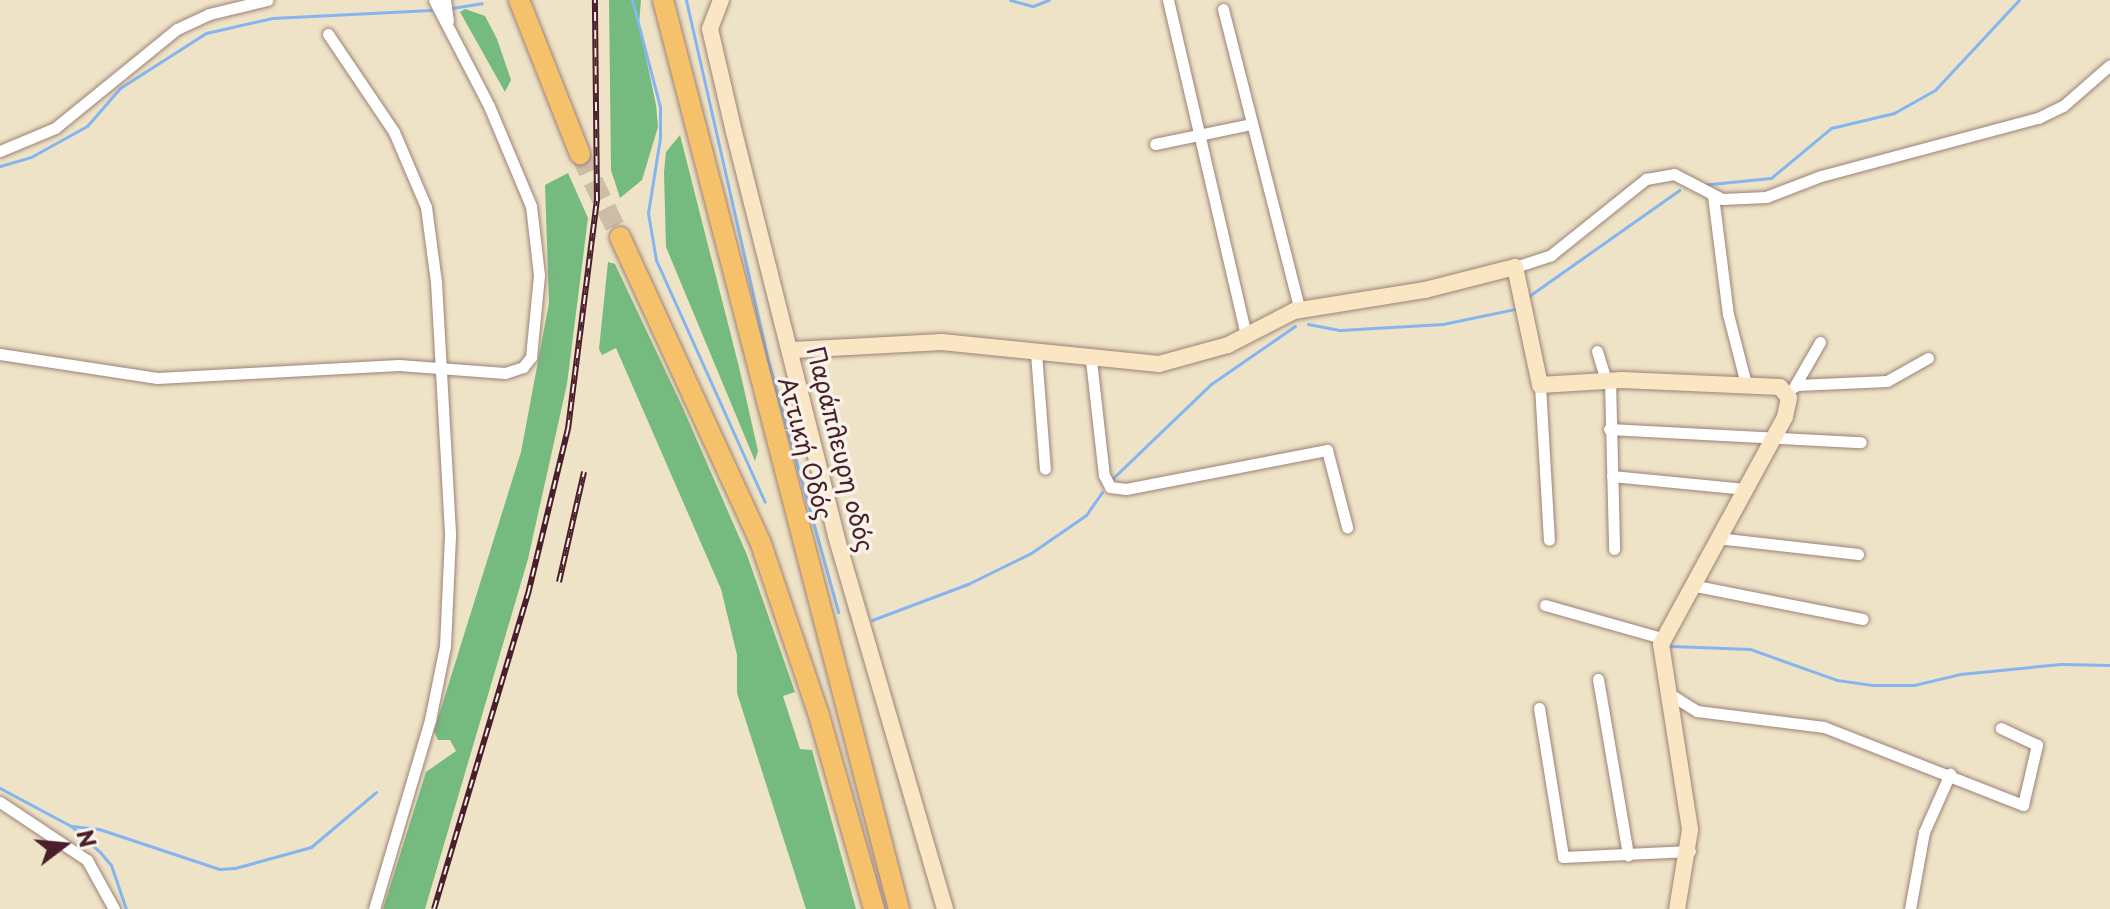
<!DOCTYPE html>
<html>
<head>
<meta charset="utf-8">
<style>
  body { margin:0 }
  #map { position:relative; width:2110px; height:909px; overflow:hidden; background:#eee3c6; font-family:"Playpen Sans",sans-serif }
  div>[style] { position:absolute }
  .forest>* { inset:0; background:#75ba7e }
  .stream>* { height:3px; margin:-1.5px; padding:0 1.5px; transform-origin:1.5px; border-radius:1.5px; background:#85b5f0 }
  .highway-tunnel>* { height:20px; margin-top:-10px; transform-origin:0; background:repeating-linear-gradient(90deg,#cdbca7 0 20px,transparent 0 30px) }
  .roads { filter:drop-shadow(0 0 2px #9c8178) drop-shadow(0 0 2px #9c8178) }
  .street>* { height:11px; margin:-5.5px; padding:0 5.5px; transform-origin:5.5px; border-radius:5.5px; background:#fff }
  .secondary>* { height:16px; margin:-8px; padding:0 8px; transform-origin:8px; border-radius:8px; background:#fbe6c4 }
  .highway>* { height:20px; margin:-10px; padding:0 10px; transform-origin:10px; border-radius:10px; background:#f6c16b }
  .rail>* { height:6px; margin-top:-3px; transform-origin:0; background:repeating-linear-gradient(90deg,#f7f3e8 0 9px,#4a1f2b 0 18px); box-sizing:border-box; border-block:2px solid #4a1f2b }
  span { translate:-50% -50%; white-space:nowrap; text-align:center; line-height:1.15; -webkit-text-stroke:7px #f7f3e8; paint-order:stroke }
  .street-label { font-size:24px; color:#4a1f2b }
  .north { position:absolute; left:24px; top:805px; width:80px; height:80px; -webkit-text-stroke:6px #f7f3e8; paint-order:stroke; rotate:74deg; font-size:22px; font-weight:700; line-height:32px; text-align:center; color:#4a1f2b }
  .north::after { content:''; display:block; margin:auto; width:28px; height:36px; background:#4a1f2b; clip-path:polygon(50% 0,100% 100%,50% 72%,0 100%) }
</style>
</head>
<body>
<div id="map">
  <div class="forest">
    <i style="clip-path:polygon(609px 0,641px 0,639px 24px,656px 105px,658px 127px,642px 180px,620px 198px,611px 170px)"></i>
    <i style="clip-path:polygon(465px 9px,485px 16px,497px 39px,511px 80px,505px 92px,460px 12px)"></i>
    <i style="clip-path:polygon(680px 135px,739px 367px,758px 451px,755px 461px,666px 247px,664px 172px,666px 152px)"></i>
    <i style="clip-path:polygon(568px 173px,588px 218px,567px 384px,528px 559px,425px 909px,383px 909px,426px 772px,456px 751px,450px 740px,438px 740px,434px 731px,521px 452px,549px 303px,545px 185px)"></i>
    <i style="clip-path:polygon(608px 262px,615px 264px,682px 406px,747px 555px,795px 692px,783px 696px,800px 749px,812px 750px,856px 909px,806px 909px,737px 693px,737px 655px,721px 589px,616px 348px,602px 355px,599px 349px)"></i>
  </div>
  <div class="stream">
    <i style="left:632px;top:0;width:111px;rotate:75.3deg"></i>
    <i style="left:660px;top:107px;width:31px;rotate:90deg"></i>
    <i style="left:660px;top:138px;width:76px;rotate:99.1deg"></i>
    <i style="left:648px;top:213px;width:48px;rotate:80.3deg"></i>
    <i style="left:656px;top:260px;width:265px;rotate:65.8deg"></i>
    <i style="left:686px;top:0;width:366px;rotate:77.2deg"></i>
    <i style="left:767px;top:357px;width:265px;rotate:74.4deg"></i>
    <i style="left:1010px;top:0;width:24px;rotate:15deg"></i>
    <i style="left:1033px;top:6px;width:17px;rotate:-21deg"></i>
    <i style="left:452px;top:8px;width:30px;rotate:-9deg"></i>
    <i style="left:0;top:166px;width:32px;rotate:-16deg"></i>
    <i style="left:31px;top:157px;width:64px;rotate:-29deg"></i>
    <i style="left:87px;top:126px;width:50px;rotate:-49deg"></i>
    <i style="left:120px;top:88px;width:102px;rotate:-32.6deg"></i>
    <i style="left:206px;top:33px;width:68px;rotate:-12.8deg"></i>
    <i style="left:272px;top:18px;width:159px;rotate:-2.9deg"></i>
    <i style="left:1701px;top:185px;width:70px;rotate:-5.7deg"></i>
    <i style="left:1771px;top:178px;width:78px;rotate:-39.8deg"></i>
    <i style="left:1831px;top:128px;width:65px;rotate:-13.4deg"></i>
    <i style="left:1894px;top:113px;width:47px;rotate:-29.3deg"></i>
    <i style="left:1935px;top:90px;width:123px;rotate:-47deg"></i>
    <i style="left:1529px;top:296px;width:184px;rotate:-35.2deg"></i>
    <i style="left:1308px;top:324px;width:33px;rotate:11deg"></i>
    <i style="left:1340px;top:330px;width:103px;rotate:-3.3deg"></i>
    <i style="left:1443px;top:324px;width:74px;rotate:-11.8deg"></i>
    <i style="left:1112px;top:479px;width:137px;rotate:-43.8deg"></i>
    <i style="left:1211px;top:384px;width:102px;rotate:-34.6deg"></i>
    <i style="left:872px;top:620px;width:103px;rotate:-20.6deg"></i>
    <i style="left:968px;top:584px;width:70px;rotate:-26.2deg"></i>
    <i style="left:1031px;top:553px;width:67px;rotate:-34.6deg"></i>
    <i style="left:1086px;top:515px;width:28px;rotate:-55deg"></i>
    <i style="left:1671px;top:646px;width:79px;rotate:2.2deg"></i>
    <i style="left:1750px;top:649px;width:92px;rotate:19.6deg"></i>
    <i style="left:1837px;top:680px;width:35px;rotate:8deg"></i>
    <i style="left:1872px;top:685px;width:42px"></i>
    <i style="left:1914px;top:685px;width:47px;rotate:-13.4deg"></i>
    <i style="left:1960px;top:674px;width:101px;rotate:-5.7deg"></i>
    <i style="left:2061px;top:664px;width:49px;rotate:1.2deg"></i>
    <i style="left:0;top:788px;width:81px;rotate:28.2deg"></i>
    <i style="left:71px;top:826px;width:39px;rotate:42deg"></i>
    <i style="left:100px;top:852px;width:17px;rotate:50deg"></i>
    <i style="left:111px;top:865px;width:46px;rotate:71.2deg"></i>
    <i style="left:71px;top:826px;width:28px;rotate:6deg"></i>
    <i style="left:99px;top:829px;width:126px;rotate:18.4deg"></i>
    <i style="left:219px;top:869px;width:16px;rotate:-4deg"></i>
    <i style="left:235px;top:868px;width:79px;rotate:-15.4deg"></i>
    <i style="left:311px;top:847px;width:85px;rotate:-40.2deg"></i>
  </div>
  <div class="highway-tunnel">
    <i style="left:580px;top:154px;width:92px;rotate:64.3deg"></i>
  </div>
  <div class="roads">
    <div class="street">
      <i style="left:445px;top:0;width:21px;rotate:82deg"></i>
      <i style="left:1168px;top:0;width:345px;rotate:76.9deg"></i>
      <i style="left:1223px;top:9px;width:311px;rotate:75.7deg"></i>
      <i style="left:328px;top:34px;width:118px;rotate:56deg"></i>
      <i style="left:394px;top:132px;width:82px;rotate:66.9deg"></i>
      <i style="left:426px;top:207px;width:76px;rotate:82.4deg"></i>
      <i style="left:436px;top:282px;width:254px;rotate:86.8deg"></i>
      <i style="left:450px;top:536px;width:110px;rotate:92.6deg"></i>
      <i style="left:445px;top:646px;width:76px;rotate:101.5deg"></i>
      <i style="left:430px;top:720px;width:197px;rotate:106.5deg"></i>
      <i style="left:1155px;top:144px;width:99px;rotate:-11.7deg"></i>
      <i style="left:0;top:151px;width:60px;rotate:-22.7deg"></i>
      <i style="left:55px;top:128px;width:157px;rotate:-39.1deg"></i>
      <i style="left:177px;top:29px;width:35px;rotate:-25deg"></i>
      <i style="left:209px;top:14px;width:60px;rotate:-13.6deg"></i>
      <i style="left:1713px;top:196px;width:119px;rotate:82.8deg"></i>
      <i style="left:1728px;top:314px;width:72px;rotate:75.6deg"></i>
      <i style="left:1515px;top:267px;width:38px;rotate:-18deg"></i>
      <i style="left:1551px;top:255px;width:122px;rotate:-38.7deg"></i>
      <i style="left:1646px;top:179px;width:28px;rotate:-10deg"></i>
      <i style="left:1674px;top:174px;width:54px;rotate:27.5deg"></i>
      <i style="left:1722px;top:199px;width:44px;rotate:-2.6deg"></i>
      <i style="left:1766px;top:197px;width:59px;rotate:-20.9deg"></i>
      <i style="left:1821px;top:176px;width:225px;rotate:-15deg"></i>
      <i style="left:2038px;top:118px;width:28px;rotate:-26deg"></i>
      <i style="left:2063px;top:106px;width:62px;rotate:-41.1deg"></i>
      <i style="left:1597px;top:351px;width:31px;rotate:73deg"></i>
      <i style="left:1036px;top:353px;width:116px;rotate:85.6deg"></i>
      <i style="left:0;top:354px;width:159px;rotate:8.7deg"></i>
      <i style="left:157px;top:378px;width:242px;rotate:-3.1deg"></i>
      <i style="left:399px;top:365px;width:106px;rotate:4.3deg"></i>
      <i style="left:505px;top:373px;width:19px;rotate:-18deg"></i>
      <i style="left:523px;top:367px;width:13px;rotate:-51deg"></i>
      <i style="left:531px;top:357px;width:82px;rotate:-84.4deg"></i>
      <i style="left:539px;top:275px;width:69px;rotate:-96.6deg"></i>
      <i style="left:531px;top:206px;width:108px;rotate:-112.8deg"></i>
      <i style="left:489px;top:106px;width:119px;rotate:-117.4deg"></i>
      <i style="left:1091px;top:360px;width:116px;rotate:83.6deg"></i>
      <i style="left:1104px;top:475px;width:13px;rotate:63deg"></i>
      <i style="left:1110px;top:487px;width:16px;rotate:7deg"></i>
      <i style="left:1126px;top:489px;width:205px;rotate:-11deg"></i>
      <i style="left:1327px;top:450px;width:80px;rotate:75.4deg"></i>
      <i style="left:1610px;top:380px;width:169px;rotate:88.6deg"></i>
      <i style="left:1540px;top:385px;width:155px;rotate:86.7deg"></i>
      <i style="left:1797px;top:385px;width:90px;rotate:-2.5deg"></i>
      <i style="left:1887px;top:381px;width:47px;rotate:-29.3deg"></i>
      <i style="left:1794px;top:387px;width:52px;rotate:-60deg"></i>
      <i style="left:1609px;top:429px;width:252px;rotate:3deg"></i>
      <i style="left:1612px;top:476px;width:134px;rotate:5.6deg"></i>
      <i style="left:1717px;top:538px;width:142px;rotate:6.5deg"></i>
      <i style="left:1691px;top:585px;width:175px;rotate:11.2deg"></i>
      <i style="left:1545px;top:605px;width:122px;rotate:15.8deg"></i>
      <i style="left:1598px;top:679px;width:179px;rotate:80.3deg"></i>
      <i style="left:1668px;top:693px;width:34px;rotate:32deg"></i>
      <i style="left:1697px;top:711px;width:128px;rotate:7.2deg"></i>
      <i style="left:1824px;top:727px;width:214px;rotate:21.4deg"></i>
      <i style="left:2023px;top:805px;width:62px;rotate:-76.9deg"></i>
      <i style="left:2037px;top:745px;width:40px;rotate:-155deg"></i>
      <i style="left:1539px;top:708px;width:151px;rotate:80.8deg"></i>
      <i style="left:1563px;top:857px;width:127px;rotate:-2.7deg"></i>
      <i style="left:0;top:802px;width:105px;rotate:33.7deg"></i>
      <i style="left:87px;top:860px;width:56px;rotate:61.1deg"></i>
      <i style="left:1910px;top:909px;width:78px;rotate:-79.7deg"></i>
      <i style="left:1924px;top:832px;width:64px;rotate:-65.9deg"></i>
    </div>
    <div class="secondary">
      <i style="left:721px;top:0;width:31px;rotate:111deg"></i>
      <i style="left:710px;top:29px;width:106px;rotate:76.9deg"></i>
      <i style="left:734px;top:132px;width:417px;rotate:75.8deg"></i>
      <i style="left:836px;top:536px;width:389px;rotate:73.7deg"></i>
      <i style="left:793px;top:350px;width:149px;rotate:-3.1deg"></i>
      <i style="left:942px;top:342px;width:218px;rotate:5.8deg"></i>
      <i style="left:1159px;top:364px;width:72px;rotate:-15.4deg"></i>
      <i style="left:1228px;top:345px;width:74px;rotate:-27.3deg"></i>
      <i style="left:1294px;top:311px;width:133px;rotate:-9.1deg"></i>
      <i style="left:1425px;top:290px;width:93px;rotate:-14.3deg"></i>
      <i style="left:1515px;top:267px;width:121px;rotate:78deg"></i>
      <i style="left:1540px;top:385px;width:82px;rotate:-3.5deg"></i>
      <i style="left:1622px;top:380px;width:158px;rotate:2.5deg"></i>
      <i style="left:1780px;top:387px;width:14px;rotate:51deg"></i>
      <i style="left:1789px;top:398px;width:19px;rotate:102deg"></i>
      <i style="left:1785px;top:417px;width:259px;rotate:118.6deg"></i>
      <i style="left:1661px;top:644px;width:188px;rotate:81.1deg"></i>
      <i style="left:1690px;top:830px;width:80px;rotate:99.3deg"></i>
    </div>
    <div class="highway">
      <i style="left:519px;top:0;width:166px;rotate:68.4deg"></i>
      <i style="left:663px;top:0;width:939px;rotate:75.45deg"></i>
      <i style="left:620px;top:237px;width:335px;rotate:65.3deg"></i>
      <i style="left:760px;top:541px;width:181px;rotate:71.3deg"></i>
      <i style="left:818px;top:712px;width:205px;rotate:74.1deg"></i>
    </div>
  </div>
  <div class="rail">
    <i style="left:559px;top:582px;width:113px;rotate:-77.2deg"></i>
    <i style="left:434px;top:909px;width:329px;rotate:-73.4deg"></i>
    <i style="left:528px;top:594px;width:170px;rotate:-76.4deg"></i>
    <i style="left:568px;top:429px;width:230px;rotate:-82.8deg"></i>
    <i style="left:597px;top:201px;width:201px;rotate:-90.6deg"></i>
  </div>
  <div class="street-label">
    <span style="left:806px;top:448px;rotate:75deg">Αττική Οδός</span>
    <span style="left:841px;top:449px;rotate:76deg">Παράπλευρη οδός</span>
  </div>
  <div class="north">N</div>
</div>
</body>
</html>
